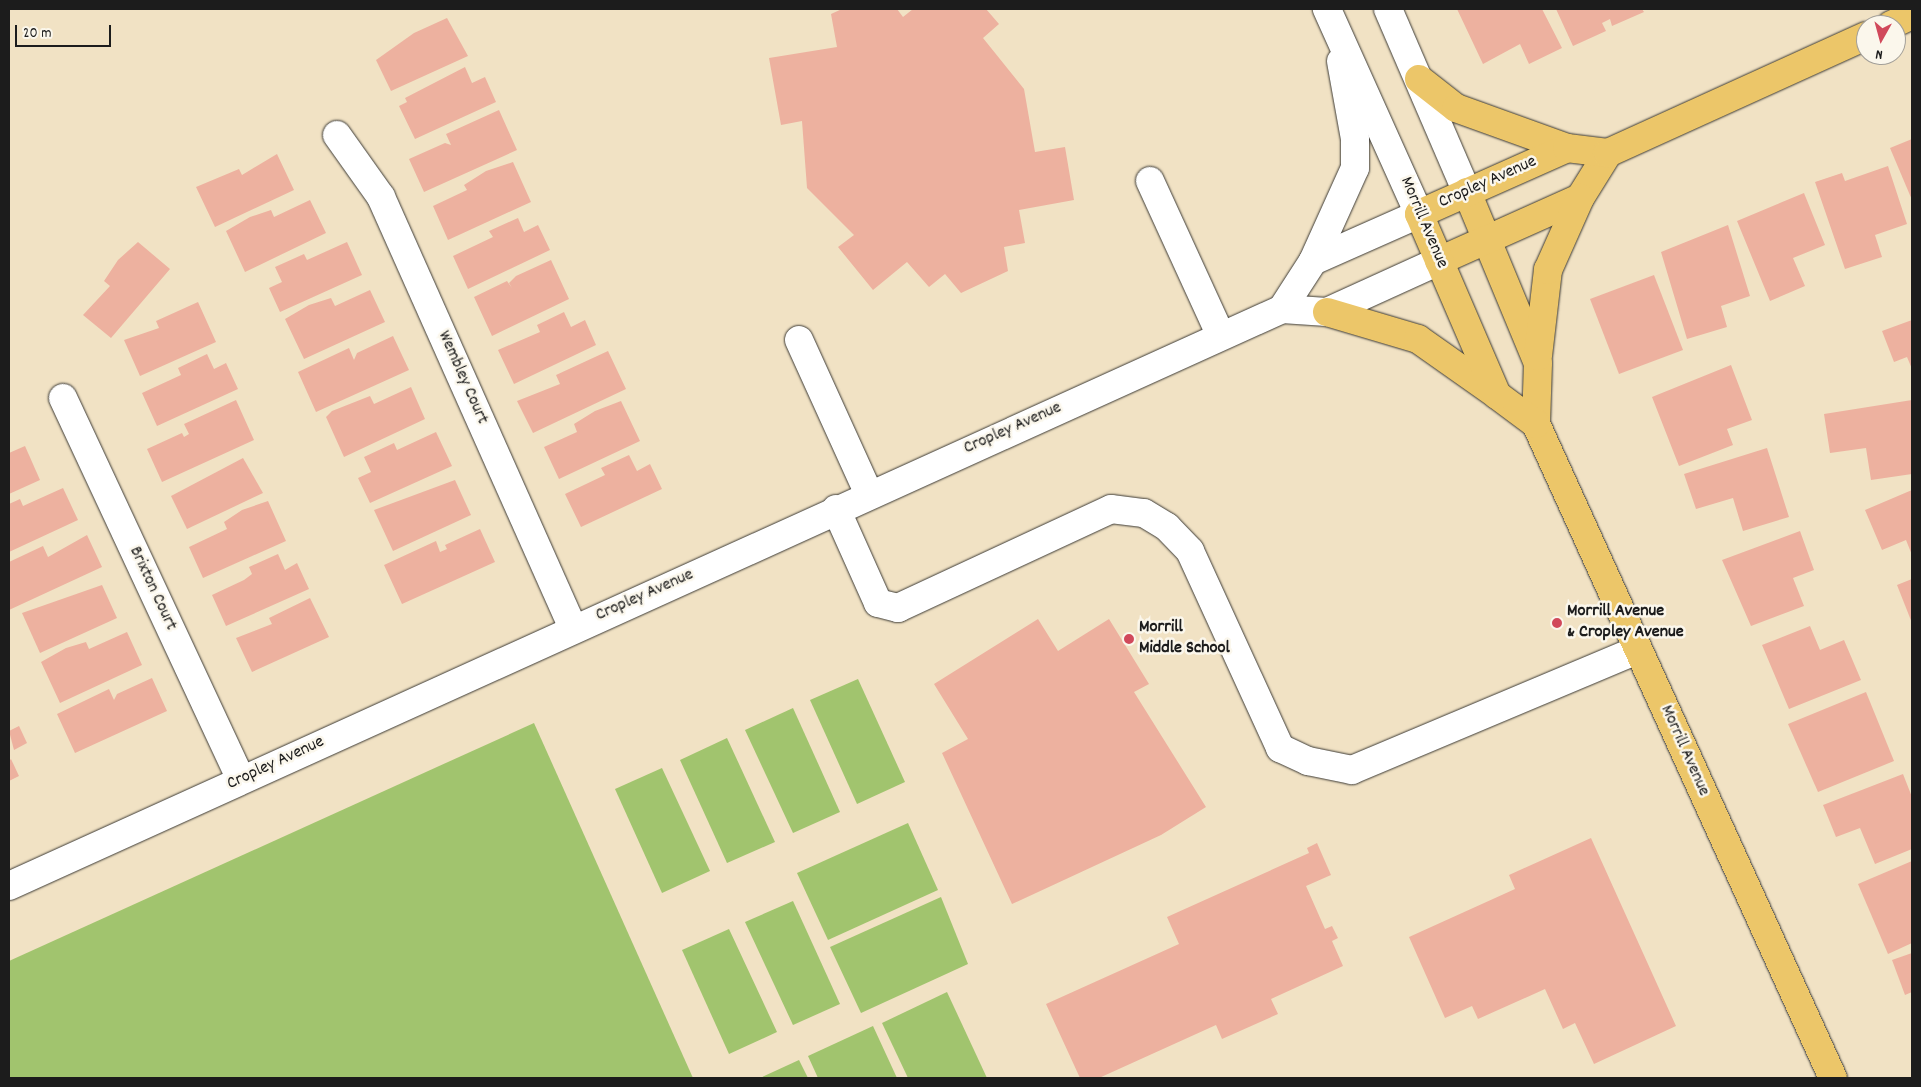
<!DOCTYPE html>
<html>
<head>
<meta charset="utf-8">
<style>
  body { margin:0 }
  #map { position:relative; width:1921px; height:1087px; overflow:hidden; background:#f1e2c4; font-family:Dekko,sans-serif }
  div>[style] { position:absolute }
  .green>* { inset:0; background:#a1c46e }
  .building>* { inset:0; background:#edb19f }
  .roads { filter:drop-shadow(0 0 1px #3c3a35) drop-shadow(0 0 1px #3c3a35) }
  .minor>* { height:28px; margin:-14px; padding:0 14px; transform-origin:14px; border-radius:14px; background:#fff }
  .major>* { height:28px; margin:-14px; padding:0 14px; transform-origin:14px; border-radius:14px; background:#ecc669 }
  .dots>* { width:14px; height:14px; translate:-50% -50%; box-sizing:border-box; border:2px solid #fbf7ec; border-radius:50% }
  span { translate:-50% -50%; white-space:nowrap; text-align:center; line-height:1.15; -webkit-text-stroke:5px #fbf7ec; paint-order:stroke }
  .street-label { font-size:18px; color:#1c1c1c }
  .poi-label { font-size:18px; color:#1c1c1c; font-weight:700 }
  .left { translate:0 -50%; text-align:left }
  .frame { position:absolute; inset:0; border:10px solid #1c1c1c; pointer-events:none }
  .north { position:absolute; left:1856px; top:15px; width:50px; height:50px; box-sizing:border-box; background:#fbf7ec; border:1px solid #a29f99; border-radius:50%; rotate:187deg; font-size:14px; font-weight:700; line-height:20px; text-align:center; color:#1c1c1c }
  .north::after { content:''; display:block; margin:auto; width:18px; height:22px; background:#d1495b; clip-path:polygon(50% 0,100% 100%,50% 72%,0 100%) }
  .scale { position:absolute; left:15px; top:25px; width:96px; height:22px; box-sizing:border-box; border:2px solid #1c1c1c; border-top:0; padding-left:6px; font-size:15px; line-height:18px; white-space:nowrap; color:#1c1c1c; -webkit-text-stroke:4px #fbf7ec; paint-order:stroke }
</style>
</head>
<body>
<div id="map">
  <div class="green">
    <i style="clip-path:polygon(858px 679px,905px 782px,857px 804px,810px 700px)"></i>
    <i style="clip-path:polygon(793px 708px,840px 812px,793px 833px,745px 730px)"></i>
    <i style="clip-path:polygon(534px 723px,693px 1078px,9px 1078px,9px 961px)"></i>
    <i style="clip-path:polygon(727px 738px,775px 842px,727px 863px,680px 760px)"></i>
    <i style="clip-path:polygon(662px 768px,710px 871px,662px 893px,615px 789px)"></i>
    <i style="clip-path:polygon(908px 823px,938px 890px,828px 940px,797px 873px)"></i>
    <i style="clip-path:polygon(941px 897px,968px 964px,861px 1013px,830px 947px)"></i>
    <i style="clip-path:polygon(793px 901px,840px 1004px,793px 1025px,745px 922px)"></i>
    <i style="clip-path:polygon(729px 929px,777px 1032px,729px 1054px,682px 950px)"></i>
    <i style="clip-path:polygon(947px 992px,987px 1078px,908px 1078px,882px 1023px)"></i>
    <i style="clip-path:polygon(873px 1026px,897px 1078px,818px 1078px,808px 1056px)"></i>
    <i style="clip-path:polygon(799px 1060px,808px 1078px,760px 1078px)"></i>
  </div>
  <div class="building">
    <i style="clip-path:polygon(842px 9px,897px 9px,903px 17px,913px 9px,986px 9px,999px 24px,983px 38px,1024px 89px,1035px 152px,1065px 147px,1074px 200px,1019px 210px,1025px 243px,1004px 247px,1008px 271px,961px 293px,945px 274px,929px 287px,907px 262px,873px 290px,838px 247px,854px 235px,807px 188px,802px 121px,781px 125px,769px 58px,837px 47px,831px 14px)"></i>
    <i style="clip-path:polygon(1457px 9px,1542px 9px,1562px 48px,1529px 64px,1520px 44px,1483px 64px)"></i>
    <i style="clip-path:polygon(1556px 9px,1642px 9px,1644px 12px,1612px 26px,1610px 19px,1602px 23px,1606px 31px,1573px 46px)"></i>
    <i style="clip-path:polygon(447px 18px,468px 56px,391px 91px,376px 60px,414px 33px)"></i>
    <i style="clip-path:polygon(465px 67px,472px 83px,485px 77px,496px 102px,415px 139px,399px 106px,407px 102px,405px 98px)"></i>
    <i style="clip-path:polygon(499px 110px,517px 150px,424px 192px,409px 159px,445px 143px,451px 145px,446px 134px)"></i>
    <i style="clip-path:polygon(1912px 139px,1912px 200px,1890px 148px)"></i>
    <i style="clip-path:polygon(277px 154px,294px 190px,215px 227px,196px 187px,239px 169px,242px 175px)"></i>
    <i style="clip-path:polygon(513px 162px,531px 202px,448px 240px,433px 206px,467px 190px,464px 185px,486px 171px)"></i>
    <i style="clip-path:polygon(1888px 166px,1907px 224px,1875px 235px,1882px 257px,1845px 269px,1815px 182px,1842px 173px,1845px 181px)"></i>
    <i style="clip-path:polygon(1804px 193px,1825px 245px,1793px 258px,1805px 286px,1770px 301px,1737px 221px)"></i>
    <i style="clip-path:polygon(310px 200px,326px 233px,245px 272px,226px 231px,250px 217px,271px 210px,274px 217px)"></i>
    <i style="clip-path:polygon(518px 218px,524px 232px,538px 225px,550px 250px,468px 289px,453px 256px,493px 237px,489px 231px)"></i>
    <i style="clip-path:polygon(1728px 225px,1750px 296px,1721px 306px,1727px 327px,1687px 339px,1661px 252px)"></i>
    <i style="clip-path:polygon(138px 242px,170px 269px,111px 338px,83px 315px,110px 286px,104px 281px,118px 260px)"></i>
    <i style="clip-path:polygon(347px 242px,362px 275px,280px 312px,269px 288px,282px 282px,275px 267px,304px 254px,307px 260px)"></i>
    <i style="clip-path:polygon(551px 260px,569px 299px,492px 336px,474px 297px,507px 281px,512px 288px,509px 283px,516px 276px)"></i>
    <i style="clip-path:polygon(1654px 275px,1683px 350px,1619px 374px,1590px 299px)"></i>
    <i style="clip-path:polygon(370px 290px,385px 322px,304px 359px,285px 319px,309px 305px,331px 298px,335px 306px)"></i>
    <i style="clip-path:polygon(198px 302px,216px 342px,140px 376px,124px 340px,159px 328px,156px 321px)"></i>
    <i style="clip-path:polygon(564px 312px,571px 327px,585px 320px,596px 345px,514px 384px,498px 350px,540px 332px,537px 325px)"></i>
    <i style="clip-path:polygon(1912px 320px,1912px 369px,1907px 357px,1894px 362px,1882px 331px)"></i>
    <i style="clip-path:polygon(393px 336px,409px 370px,316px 412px,298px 372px,349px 348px,354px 360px,357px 353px)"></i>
    <i style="clip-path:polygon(608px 351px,626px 389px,533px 433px,517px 401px,560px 384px,556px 375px)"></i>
    <i style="clip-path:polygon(207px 354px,214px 369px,226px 363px,238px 389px,157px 426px,142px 393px,181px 375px,178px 368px)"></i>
    <i style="clip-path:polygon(1731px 365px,1752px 420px,1727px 429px,1733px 445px,1679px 466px,1652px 397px)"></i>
    <i style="clip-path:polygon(411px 387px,425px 419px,344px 457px,326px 417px,332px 411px,370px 396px,374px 404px)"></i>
    <i style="clip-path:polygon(236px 400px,254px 440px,162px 482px,147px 449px,182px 433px,184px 437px,189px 434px,184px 424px)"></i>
    <i style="clip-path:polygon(1912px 400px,1912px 474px,1871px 480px,1866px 448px,1830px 453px,1824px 414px)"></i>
    <i style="clip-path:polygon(621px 401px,640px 441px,559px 479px,544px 447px,577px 432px,574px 424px,595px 411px)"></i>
    <i style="clip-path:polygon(436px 432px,452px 466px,370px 503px,358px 478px,371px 472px,364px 457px,394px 443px,397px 450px)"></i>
    <i style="clip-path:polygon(25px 446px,40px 480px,9px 494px,9px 453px)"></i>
    <i style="clip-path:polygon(1767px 448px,1789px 517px,1743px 531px,1733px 498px,1696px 509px,1684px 474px)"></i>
    <i style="clip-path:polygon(629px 455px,637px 471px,650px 464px,662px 489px,581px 527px,565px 494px,605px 475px,601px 468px)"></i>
    <i style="clip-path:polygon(243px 458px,263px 493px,187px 529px,171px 496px)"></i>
    <i style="clip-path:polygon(455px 480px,471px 515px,393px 551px,374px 510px)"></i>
    <i style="clip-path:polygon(63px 488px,78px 520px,9px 552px,9px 504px,20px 499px,23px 506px)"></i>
    <i style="clip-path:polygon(1912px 490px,1912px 555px,1906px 540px,1882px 550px,1865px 510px)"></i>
    <i style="clip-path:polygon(268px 501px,286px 541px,203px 578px,189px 547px,227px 529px,224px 522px,242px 510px)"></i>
    <i style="clip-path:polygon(480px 529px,495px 562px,402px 604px,384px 565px,436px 541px,440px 552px,447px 549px,445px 545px)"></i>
    <i style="clip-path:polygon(1800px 531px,1814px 570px,1793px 578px,1804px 606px,1751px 626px,1722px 560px)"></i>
    <i style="clip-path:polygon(87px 535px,102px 567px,9px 610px,9px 562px,43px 546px,48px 557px)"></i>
    <i style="clip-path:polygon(278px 554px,285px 570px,297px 563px,309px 589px,226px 626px,212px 595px,244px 580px,252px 574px,249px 567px)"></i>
    <i style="clip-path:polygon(1912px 579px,1912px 623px,1897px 585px)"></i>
    <i style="clip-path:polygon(102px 585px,117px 618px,40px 653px,22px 613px)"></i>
    <i style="clip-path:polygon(310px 598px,329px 637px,252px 672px,236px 638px,272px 624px,269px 618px)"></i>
    <i style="clip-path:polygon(1038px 619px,1058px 651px,1109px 619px,1149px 684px,1134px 692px,1206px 807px,1161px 835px,1012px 904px,942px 753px,968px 739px,934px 684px)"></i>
    <i style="clip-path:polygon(1810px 626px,1820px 650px,1844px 640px,1861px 680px,1789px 709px,1762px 645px)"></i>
    <i style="clip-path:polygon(127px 632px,142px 665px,60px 703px,41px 662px,66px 648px,86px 642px,89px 649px)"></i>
    <i style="clip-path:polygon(152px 678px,167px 711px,75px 753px,57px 714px,109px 689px,114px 700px,117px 694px)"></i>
    <i style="clip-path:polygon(1866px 692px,1894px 761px,1818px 792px,1788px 724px)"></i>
    <i style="clip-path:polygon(19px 726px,27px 743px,14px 750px,9px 731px)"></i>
    <i style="clip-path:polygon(11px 759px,19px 776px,9px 781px,9px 761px)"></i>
    <i style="clip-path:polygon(1903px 774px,1912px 797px,1912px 849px,1875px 864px,1860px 828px,1836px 837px,1823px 805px)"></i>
    <i style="clip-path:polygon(1591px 838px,1676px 1026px,1594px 1064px,1575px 1023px,1563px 1029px,1545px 989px,1478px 1019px,1472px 1006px,1445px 1018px,1409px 937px,1515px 889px,1509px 875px)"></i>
    <i style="clip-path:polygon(1317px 843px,1331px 875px,1306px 886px,1325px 929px,1332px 926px,1338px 938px,1332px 941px,1343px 966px,1271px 999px,1278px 1014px,1222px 1039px,1216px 1025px,1099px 1078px,1080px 1078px,1046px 1004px,1179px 944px,1167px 917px,1309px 853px,1307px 848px)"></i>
    <i style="clip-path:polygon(1912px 861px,1912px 943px,1888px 954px,1858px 884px)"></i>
    <i style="clip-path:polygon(1912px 953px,1912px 992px,1905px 995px,1892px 960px)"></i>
  </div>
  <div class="roads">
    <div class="minor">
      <i style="left:1388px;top:9px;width:199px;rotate:66.7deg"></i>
      <i style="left:337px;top:135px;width:76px;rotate:54.6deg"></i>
      <i style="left:381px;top:197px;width:473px;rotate:66deg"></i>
      <i style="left:1150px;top:181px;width:170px;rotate:65.4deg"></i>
      <i style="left:1313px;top:261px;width:102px;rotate:-65.7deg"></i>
      <i style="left:1355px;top:168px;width:29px;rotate:-90deg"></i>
      <i style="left:1355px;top:139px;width:79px;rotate:-100.2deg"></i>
      <i style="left:1282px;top:309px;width:57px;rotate:-57.1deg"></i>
      <i style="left:1313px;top:261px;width:116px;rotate:-23.9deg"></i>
      <i style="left:1419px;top:214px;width:225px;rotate:-114.2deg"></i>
      <i style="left:799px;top:340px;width:169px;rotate:65.6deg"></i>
      <i style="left:63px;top:398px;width:421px;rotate:65deg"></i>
      <i style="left:836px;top:509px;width:103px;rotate:65.9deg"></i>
      <i style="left:878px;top:603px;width:21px;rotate:14deg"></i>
      <i style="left:898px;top:608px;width:235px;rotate:-24.9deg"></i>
      <i style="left:1111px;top:509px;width:33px;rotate:7deg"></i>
      <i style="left:1144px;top:513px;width:27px;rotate:31deg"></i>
      <i style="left:1167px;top:527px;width:33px;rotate:46deg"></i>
      <i style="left:1190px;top:551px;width:217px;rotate:65.4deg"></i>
      <i style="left:1280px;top:748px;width:31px;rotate:25deg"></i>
      <i style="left:1308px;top:761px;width:45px;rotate:11.6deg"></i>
      <i style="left:1352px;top:770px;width:310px;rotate:-22.8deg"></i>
      <i style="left:9px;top:886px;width:1398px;rotate:-24.38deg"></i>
      <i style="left:1282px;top:309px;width:45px;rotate:3.8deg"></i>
      <i style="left:1327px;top:312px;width:123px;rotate:-24.5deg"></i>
    </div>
    <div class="major">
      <i style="left:1891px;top:25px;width:23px;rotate:-25deg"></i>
      <i style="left:1419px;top:79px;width:47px;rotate:38.1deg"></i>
      <i style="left:1456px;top:108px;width:118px;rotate:19.8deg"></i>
      <i style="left:1467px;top:192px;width:185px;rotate:67.5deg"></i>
      <i style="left:1538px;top:363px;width:61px;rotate:91.9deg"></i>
      <i style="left:1536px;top:424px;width:718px;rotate:65.58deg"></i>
      <i style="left:1439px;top:261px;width:154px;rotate:-24.1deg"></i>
      <i style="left:1580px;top:198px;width:53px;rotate:-58.1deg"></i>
      <i style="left:1327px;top:312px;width:95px;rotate:16.5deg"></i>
      <i style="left:1418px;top:339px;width:95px;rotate:35.2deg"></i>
      <i style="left:1538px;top:356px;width:87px;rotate:-83.4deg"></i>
      <i style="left:1548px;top:270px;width:79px;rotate:-66deg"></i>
      <i style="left:1536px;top:424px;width:49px;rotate:-143.4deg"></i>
      <i style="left:1497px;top:395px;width:197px;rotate:-113.3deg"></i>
      <i style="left:1419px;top:214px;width:162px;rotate:-24deg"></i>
      <i style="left:1567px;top:148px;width:41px;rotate:7deg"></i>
      <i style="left:1608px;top:153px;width:283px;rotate:-24.4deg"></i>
    </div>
  </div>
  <div class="dots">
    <i style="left:1557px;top:623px;background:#d1495b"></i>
    <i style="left:1129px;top:639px;background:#d1495b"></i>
  </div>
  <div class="street-label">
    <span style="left:1488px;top:183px;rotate:-24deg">Cropley Avenue</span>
    <span style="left:1423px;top:223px;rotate:67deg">Morrill Avenue</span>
    <span style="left:462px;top:378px;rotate:66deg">Wembley Court</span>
    <span style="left:1013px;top:429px;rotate:-24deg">Cropley Avenue</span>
    <span style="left:152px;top:589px;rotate:65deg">Brixton Court</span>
    <span style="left:645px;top:596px;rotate:-24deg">Cropley Avenue</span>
    <span style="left:1684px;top:751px;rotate:66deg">Morrill Avenue</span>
    <span style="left:276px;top:764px;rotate:-25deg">Cropley Avenue</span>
  </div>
  <div class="poi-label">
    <span class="left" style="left:1567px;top:623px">Morrill Avenue<br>&amp; Cropley Avenue</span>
    <span class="left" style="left:1139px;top:639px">Morrill<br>Middle School</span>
  </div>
  <div class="frame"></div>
  <div class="north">N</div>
  <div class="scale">20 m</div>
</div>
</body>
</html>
